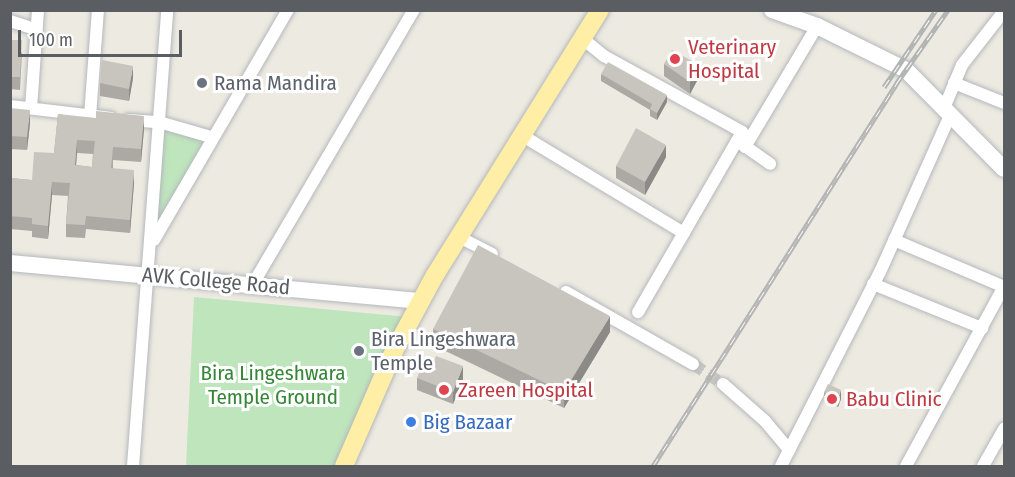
<!DOCTYPE html>
<html>
<head>
<meta charset="utf-8">
<style>
  body { margin:0 }
  #map { position:relative; width:1015px; height:477px; overflow:hidden; background:#edeae1; font-family:"Fira Sans Condensed",sans-serif }
  div>[style] { position:absolute }
  .green>* { inset:0; background:#bfe5bd }
  .street-tunnel>* { height:12px; margin-top:-6px; transform-origin:0; background:repeating-linear-gradient(90deg,#c8c7c1 0 12px,transparent 0 18px) }
  .roads { filter:drop-shadow(0 0 2px #b4b8bc) drop-shadow(0 0 2px #b4b8bc) }
  .street>* { height:12px; margin:-6px; padding:0 6px; transform-origin:6px; border-radius:6px; background:#fff }
  .secondary>* { height:16px; margin:-8px; padding:0 8px; transform-origin:8px; border-radius:8px; background:#fff }
  .primary>* { height:18px; margin:-9px; padding:0 9px; transform-origin:9px; border-radius:9px; background:#ffeea5 }
  .rail>* { height:5px; margin-top:-2.5px; transform-origin:0; background:repeating-linear-gradient(90deg,#fff 0 9px,#b3b4b4 0 18px); box-sizing:border-box; border-block:2px solid #b3b4b4 }
  .wall>* { inset:0; background:#aca9a4 }
  .shaded-wall>* { inset:0; background:#8c8a86 }
  .building>* { inset:0; background:#c8c5bf }
  .dots>* { width:16px; height:16px; translate:-50% -50%; box-sizing:border-box; border:3px solid #fff; border-radius:50% }
  span { translate:-50% -50%; white-space:nowrap; text-align:center; line-height:1.15; -webkit-text-stroke:6px #fff; paint-order:stroke }
  .health-label { font-size:21px; color:#be3a42 }
  .left { translate:0 -50%; text-align:left }
  .worship-label { font-size:21px; color:#5b616d }
  .street-label { font-size:21px; color:#5a5e62 }
  .park-label { font-size:21px; color:#358637 }
  .shop-label { font-size:21px; color:#366cbe }
  .frame { position:absolute; inset:0; border:12px solid #5a5e62; pointer-events:none }
  .scale { position:absolute; left:18px; top:30px; width:164px; height:27px; box-sizing:border-box; border:3px solid #5a5e62; border-top:0; padding-left:8px; font-size:18px; line-height:21px; white-space:nowrap; color:#5a5e62; -webkit-text-stroke:4px #fff; paint-order:stroke }
</style>
</head>
<body>
<div id="map">
  <div class="green">
    <i style="clip-path:polygon(162px 128px,208px 139px,156px 231px)"></i>
    <i style="clip-path:polygon(194px 297px,408px 317px,345px 466px,186px 466px)"></i>
  </div>
  <div class="street-tunnel">
    <i style="left:693px;top:364px;width:36px;rotate:34deg"></i>
  </div>
  <div class="roads">
    <div class="street">
      <i style="left:10px;top:21px;width:28px;rotate:18deg"></i>
      <i style="left:583px;top:39px;width:27px;rotate:39deg"></i>
      <i style="left:604px;top:56px;width:158px;rotate:28.8deg"></i>
      <i style="left:742px;top:132px;width:208px;rotate:120deg"></i>
      <i style="left:954px;top:83px;width:54px;rotate:21.8deg"></i>
      <i style="left:10px;top:106px;width:102px;rotate:6.8deg"></i>
      <i style="left:945px;top:106px;width:44px;rotate:-67.5deg"></i>
      <i style="left:962px;top:65px;width:68px;rotate:-52.1deg"></i>
      <i style="left:31px;top:108px;width:98px;rotate:-85.9deg"></i>
      <i style="left:90px;top:116px;width:106px;rotate:-85.7deg"></i>
      <i style="left:128px;top:120px;width:31px;rotate:4deg"></i>
      <i style="left:159px;top:122px;width:54px;rotate:16.1deg"></i>
      <i style="left:523px;top:136px;width:188px;rotate:31.1deg"></i>
      <i style="left:739px;top:142px;width:38px;rotate:35deg"></i>
      <i style="left:745px;top:147px;width:141px;rotate:-59.2deg"></i>
      <i style="left:459px;top:237px;width:37px;rotate:27deg"></i>
      <i style="left:154px;top:240px;width:266px;rotate:-59.8deg"></i>
      <i style="left:894px;top:240px;width:120px;rotate:23.1deg"></i>
      <i style="left:253px;top:284px;width:318px;rotate:-59.6deg"></i>
      <i style="left:873px;top:284px;width:118px;rotate:22deg"></i>
      <i style="left:566px;top:292px;width:146px;rotate:29.6deg"></i>
      <i style="left:723px;top:384px;width:56px;rotate:41.4deg"></i>
      <i style="left:765px;top:421px;width:38px;rotate:50deg"></i>
      <i style="left:133px;top:466px;width:457px;rotate:-85.7deg"></i>
      <i style="left:781px;top:466px;width:218px;rotate:-63deg"></i>
      <i style="left:880px;top:272px;width:174px;rotate:-65.9deg"></i>
      <i style="left:906px;top:466px;width:205px;rotate:-61.4deg"></i>
      <i style="left:983px;top:466px;width:43px;rotate:-60.4deg"></i>
    </div>
    <div class="secondary">
      <i style="left:772px;top:10px;width:48px;rotate:19.6deg"></i>
      <i style="left:817px;top:26px;width:99px;rotate:26.3deg"></i>
      <i style="left:906px;top:70px;width:139px;rotate:45.3deg"></i>
      <i style="left:10px;top:263px;width:413px;rotate:5.3deg"></i>
    </div>
    <div class="primary">
      <i style="left:344px;top:466px;width:125px;rotate:-66.5deg"></i>
      <i style="left:394px;top:351px;width:86px;rotate:-61.7deg"></i>
      <i style="left:435px;top:275px;width:312px;rotate:-58.1deg"></i>
    </div>
  </div>
  <div class="rail">
    <i style="left:884px;top:87px;width:93px;rotate:-56deg"></i>
    <i style="left:653px;top:466px;width:453px;rotate:-57.5deg"></i>
    <i style="left:896px;top:84px;width:90px;rotate:-54.9deg"></i>
  </div>
  <div class="wall">
    <i style="clip-path:polygon(10px 40px,22px 53px,20px 90px,10px 89px)"></i>
    <i style="clip-path:polygon(664px 64px,699px 77px,690px 94px,664px 76px)"></i>
    <i style="clip-path:polygon(601px 74px,667px 102px,657px 120px,650px 116px,650px 110px,601px 81px)"></i>
    <i style="clip-path:polygon(133px 78px,129px 101px,100px 96px,100px 83px)"></i>
    <i style="clip-path:polygon(10px 108px,30px 123px,27px 150px,10px 149px)"></i>
    <i style="clip-path:polygon(evenodd,58px 114px,144px 129px,141px 162px,113px 160px,113px 168px,134px 183px,130px 233px,86px 229px,85px 238px,66px 237px,66px 224px,68px 196px,52px 195px,48px 239px,32px 237px,32px 231px,10px 229px,10px 178px,32px 180px,54px 153px,58px 114px,77px 153px,93px 154px,92px 167px,76px 165px,77px 153px)"></i>
    <i style="clip-path:polygon(666px 157px,645px 195px,616px 178px,616px 166px)"></i>
    <i style="clip-path:polygon(433px 329px,610px 332px,564px 408px,433px 345px)"></i>
    <i style="clip-path:polygon(417px 378px,463px 379px,453px 404px,417px 390px)"></i>
    <i style="clip-path:polygon(824px 392px,841px 399px,838px 407px,824px 401px)"></i>
  </div>
  <div class="shaded-wall">
    <i style="clip-path:polygon(699px 65px,699px 77px,690px 94px,690px 82px)"></i>
    <i style="clip-path:polygon(133px 66px,133px 78px,129px 101px,129px 89px)"></i>
    <i style="clip-path:polygon(667px 95px,667px 102px,657px 120px,657px 113px)"></i>
    <i style="clip-path:polygon(30px 110px,30px 123px,27px 150px,27px 137px)"></i>
    <i style="clip-path:polygon(144px 116px,144px 129px,141px 162px,141px 149px)"></i>
    <i style="clip-path:polygon(77px 140px,77px 153px,75px 178px,75px 165px)"></i>
    <i style="clip-path:polygon(666px 145px,666px 157px,645px 195px,645px 182px)"></i>
    <i style="clip-path:polygon(134px 170px,134px 183px,130px 233px,130px 220px)"></i>
    <i style="clip-path:polygon(52px 182px,52px 195px,48px 239px,48px 226px)"></i>
    <i style="clip-path:polygon(610px 316px,610px 332px,564px 408px,564px 392px)"></i>
    <i style="clip-path:polygon(463px 366px,463px 379px,453px 404px,453px 392px)"></i>
    <i style="clip-path:polygon(841px 390px,841px 399px,838px 407px,838px 399px)"></i>
  </div>
  <div class="building">
    <i style="clip-path:polygon(10px 40px,22px 40px,20px 77px,10px 77px)"></i>
    <i style="clip-path:polygon(672px 50px,699px 65px,690px 82px,664px 64px)"></i>
    <i style="clip-path:polygon(102px 60px,133px 66px,129px 89px,100px 83px)"></i>
    <i style="clip-path:polygon(608px 62px,667px 95px,657px 113px,650px 109px,652px 104px,601px 74px)"></i>
    <i style="clip-path:polygon(10px 108px,30px 110px,27px 137px,10px 136px)"></i>
    <i style="clip-path:polygon(evenodd,96px 111px,144px 116px,141px 149px,113px 147px,111px 168px,134px 170px,130px 220px,86px 216px,85px 225px,66px 224px,70px 183px,52px 182px,48px 226px,32px 224px,32px 218px,10px 216px,10px 178px,32px 180px,34px 152px,54px 153px,58px 114px,96px 118px,96px 111px,77px 140px,95px 141px,92px 167px,75px 165px,77px 140px)"></i>
    <i style="clip-path:polygon(636px 128px,666px 145px,645px 182px,616px 166px)"></i>
    <i style="clip-path:polygon(478px 245px,610px 316px,564px 392px,433px 329px)"></i>
    <i style="clip-path:polygon(436px 356px,463px 366px,453px 392px,417px 378px,424px 360px,433px 364px)"></i>
    <i style="clip-path:polygon(828px 384px,841px 390px,838px 399px,824px 392px)"></i>
  </div>
  <div class="dots">
    <i style="left:675px;top:59px;background:#e0444e"></i>
    <i style="left:202px;top:83px;background:#6b7280"></i>
    <i style="left:359px;top:351px;background:#6b7280"></i>
    <i style="left:444px;top:390px;background:#e0444e"></i>
    <i style="left:832px;top:399px;background:#e0444e"></i>
    <i style="left:411px;top:422px;background:#3f7fe0"></i>
  </div>
  <div class="health-label">
    <span class="left" style="left:688px;top:59px">Veterinary<br>Hospital</span>
    <span class="left" style="left:458px;top:390px">Zareen Hospital</span>
    <span class="left" style="left:846px;top:399px">Babu Clinic</span>
  </div>
  <div class="worship-label">
    <span class="left" style="left:214px;top:83px">Rama Mandira</span>
    <span class="left" style="left:371px;top:351px">Bira Lingeshwara<br>Temple</span>
  </div>
  <div class="street-label">
    <span style="left:216px;top:281px;rotate:5deg">AVK College Road</span>
  </div>
  <div class="park-label">
    <span style="left:273px;top:385px">Bira Lingeshwara<br>Temple Ground</span>
  </div>
  <div class="shop-label">
    <span class="left" style="left:423px;top:422px">Big Bazaar</span>
  </div>
  <div class="frame"></div>
  <div class="scale">100 m</div>
</div>
</body>
</html>
